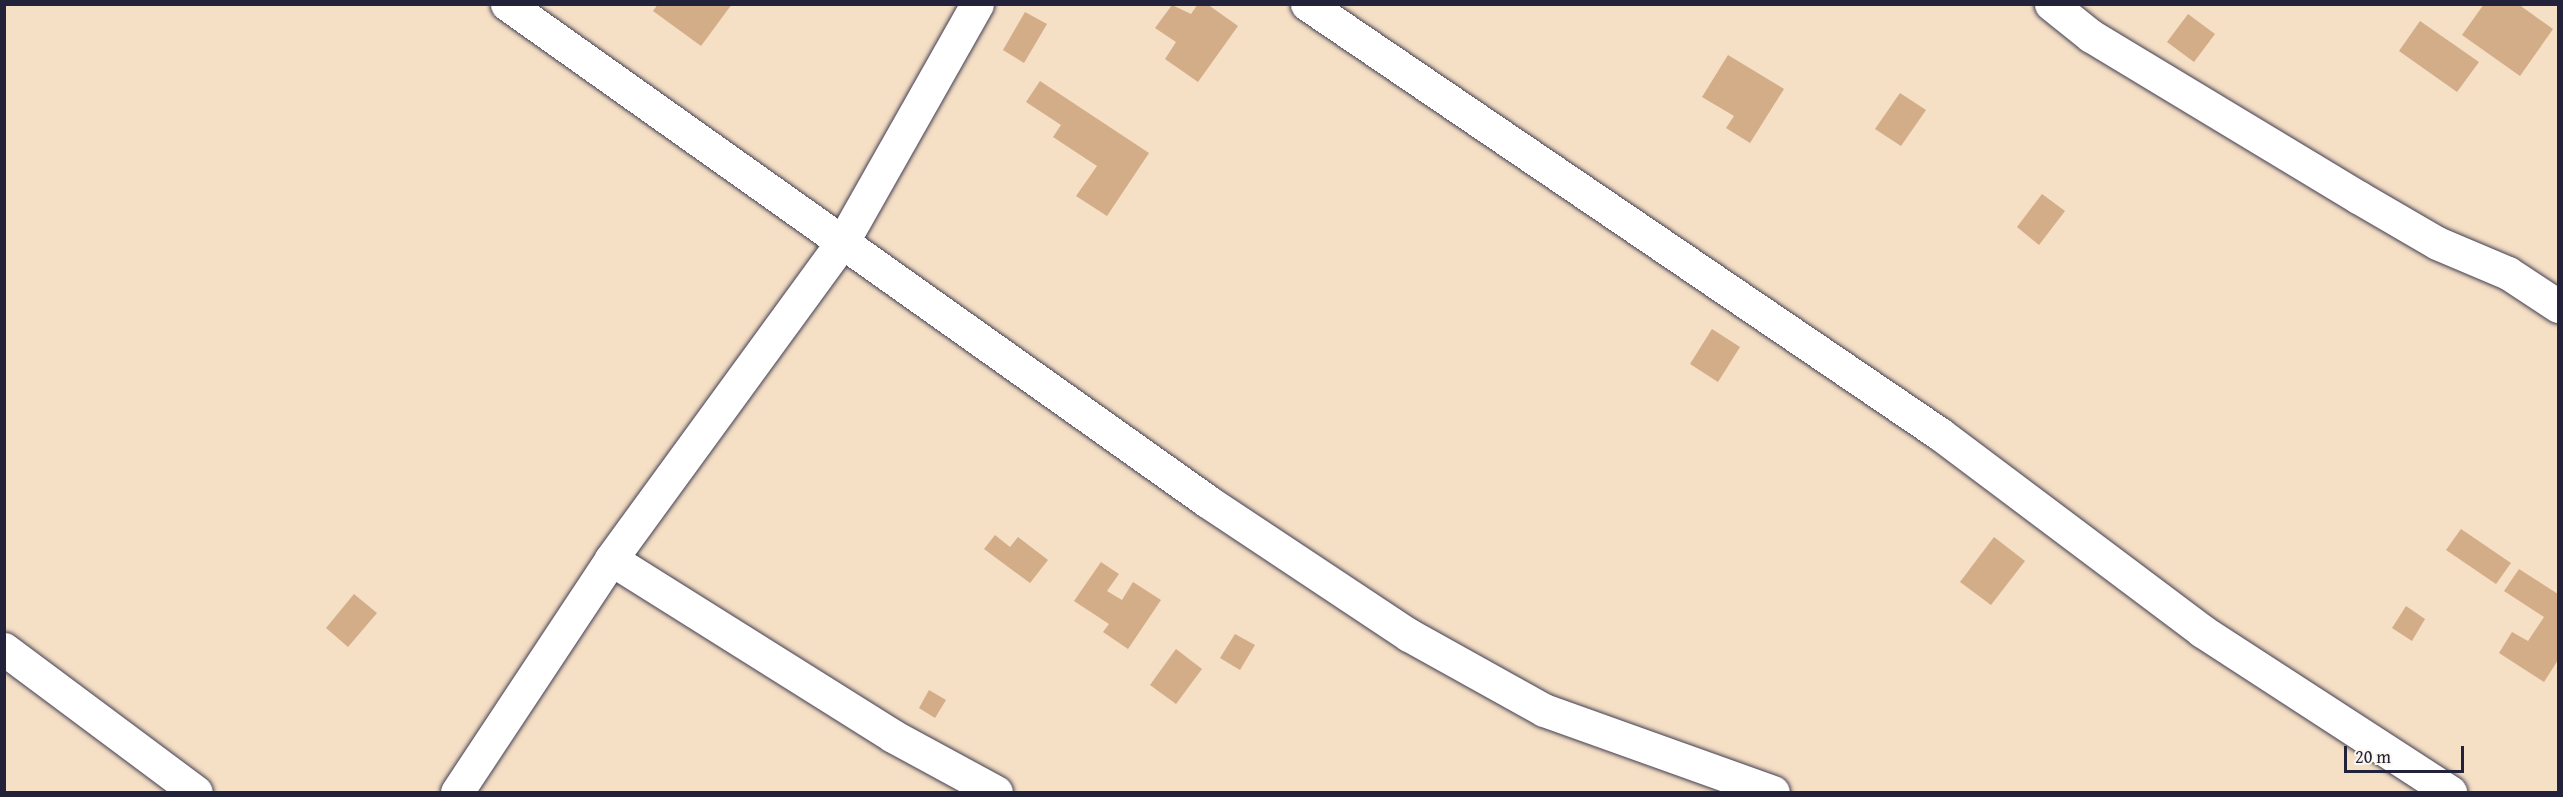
<!DOCTYPE html>
<html>
<head>
<meta charset="utf-8">
<style>
  body { margin:0 }
  #map { position:relative; width:2563px; height:797px; overflow:hidden; background:#f5dfc5; font-family:"Gentium Book Plus",serif }
  div>[style] { position:absolute }
  .building>* { inset:0; background:#d3ad87 }
  .roads { filter:drop-shadow(0 0 2px #423e50) drop-shadow(0 0 2px #423e50) }
  .street>* { height:33px; margin:-16.5px; padding:0 16.5px; transform-origin:16.5px; border-radius:16.5px; background:#fff }
  span { translate:-50% -50%; white-space:nowrap; text-align:center; line-height:1.15; -webkit-text-stroke:4.5px #fbf7ec; paint-order:stroke }
  .frame { position:absolute; inset:0; border:6px solid #22223b; pointer-events:none }
  .scale { position:absolute; left:2344px; top:746px; width:120px; height:27px; box-sizing:border-box; border:3px solid #22223b; border-top:0; padding-left:8px; font-size:18px; line-height:21px; white-space:nowrap; color:#22223b; -webkit-text-stroke:4px #fbf7ec; paint-order:stroke }
</style>
</head>
<body>
<div id="map">
  <div class="building">
    <i style="clip-path:polygon(658px 4px,732px 4px,701px 46px,653px 11px)"></i>
    <i style="clip-path:polygon(1198px 4px,1207px 4px,1238px 26px,1198px 82px,1165px 59px,1176px 42px,1155px 28px,1172px 5px,1191px 14px)"></i>
    <i style="clip-path:polygon(2484px 4px,2518px 4px,2553px 29px,2520px 76px,2462px 35px)"></i>
    <i style="clip-path:polygon(1025px 12px,1047px 24px,1024px 63px,1003px 50px)"></i>
    <i style="clip-path:polygon(2188px 14px,2215px 34px,2194px 62px,2167px 42px)"></i>
    <i style="clip-path:polygon(2420px 21px,2479px 62px,2457px 92px,2399px 51px)"></i>
    <i style="clip-path:polygon(1728px 55px,1784px 89px,1750px 143px,1726px 128px,1734px 116px,1702px 97px)"></i>
    <i style="clip-path:polygon(1040px 81px,1149px 153px,1107px 216px,1076px 196px,1097px 166px,1053px 137px,1061px 125px,1026px 102px)"></i>
    <i style="clip-path:polygon(1900px 93px,1926px 110px,1901px 146px,1875px 129px)"></i>
    <i style="clip-path:polygon(2042px 194px,2065px 211px,2039px 245px,2017px 227px)"></i>
    <i style="clip-path:polygon(1712px 329px,1740px 347px,1718px 382px,1690px 364px)"></i>
    <i style="clip-path:polygon(2461px 529px,2511px 563px,2496px 584px,2446px 550px)"></i>
    <i style="clip-path:polygon(995px 535px,1010px 547px,1018px 537px,1048px 560px,1030px 583px,984px 549px)"></i>
    <i style="clip-path:polygon(1994px 537px,2025px 561px,1991px 605px,1960px 582px)"></i>
    <i style="clip-path:polygon(1101px 562px,1119px 574px,1107px 591px,1122px 600px,1133px 582px,1161px 600px,1128px 649px,1103px 632px,1109px 624px,1074px 601px)"></i>
    <i style="clip-path:polygon(2519px 569px,2558px 594px,2558px 660px,2544px 682px,2499px 653px,2512px 632px,2528px 641px,2544px 617px,2504px 591px)"></i>
    <i style="clip-path:polygon(354px 594px,377px 613px,348px 647px,326px 628px)"></i>
    <i style="clip-path:polygon(2406px 606px,2425px 619px,2412px 641px,2392px 628px)"></i>
    <i style="clip-path:polygon(1235px 634px,1255px 645px,1240px 670px,1220px 658px)"></i>
    <i style="clip-path:polygon(1176px 649px,1202px 669px,1176px 704px,1150px 685px)"></i>
    <i style="clip-path:polygon(929px 690px,946px 700px,935px 718px,919px 708px)"></i>
  </div>
  <div class="roads">
    <div class="street">
      <i style="left:507px;top:4px;width:858px;rotate:35.37deg"></i>
      <i style="left:1207px;top:501px;width:242px;rotate:33.6deg"></i>
      <i style="left:1409px;top:635px;width:154px;rotate:29.1deg"></i>
      <i style="left:1544px;top:710px;width:243px;rotate:19.7deg"></i>
      <i style="left:1307px;top:4px;width:765px;rotate:34.19deg"></i>
      <i style="left:1940px;top:434px;width:328px;rotate:36.9deg"></i>
      <i style="left:2202px;top:631px;width:296px;rotate:33deg"></i>
      <i style="left:2051px;top:4px;width:51px;rotate:38.7deg"></i>
      <i style="left:2091px;top:36px;width:312px;rotate:31.1deg"></i>
      <i style="left:2358px;top:197px;width:91px;rotate:30.2deg"></i>
      <i style="left:2437px;top:243px;width:77px;rotate:22.9deg"></i>
      <i style="left:2508px;top:273px;width:60px;rotate:33.4deg"></i>
      <i style="left:611px;top:559px;width:333px;rotate:32.1deg"></i>
      <i style="left:893px;top:736px;width:117px;rotate:28.5deg"></i>
      <i style="left:4px;top:649px;width:239px;rotate:36.7deg"></i>
      <i style="left:457px;top:792px;width:279px;rotate:-56.5deg"></i>
      <i style="left:611px;top:559px;width:394px;rotate:-53.9deg"></i>
      <i style="left:843px;top:241px;width:272px;rotate:-60.5deg"></i>
    </div>
  </div>
  <div class="frame"></div>
  <div class="scale">20 m</div>
</div>
</body>
</html>
